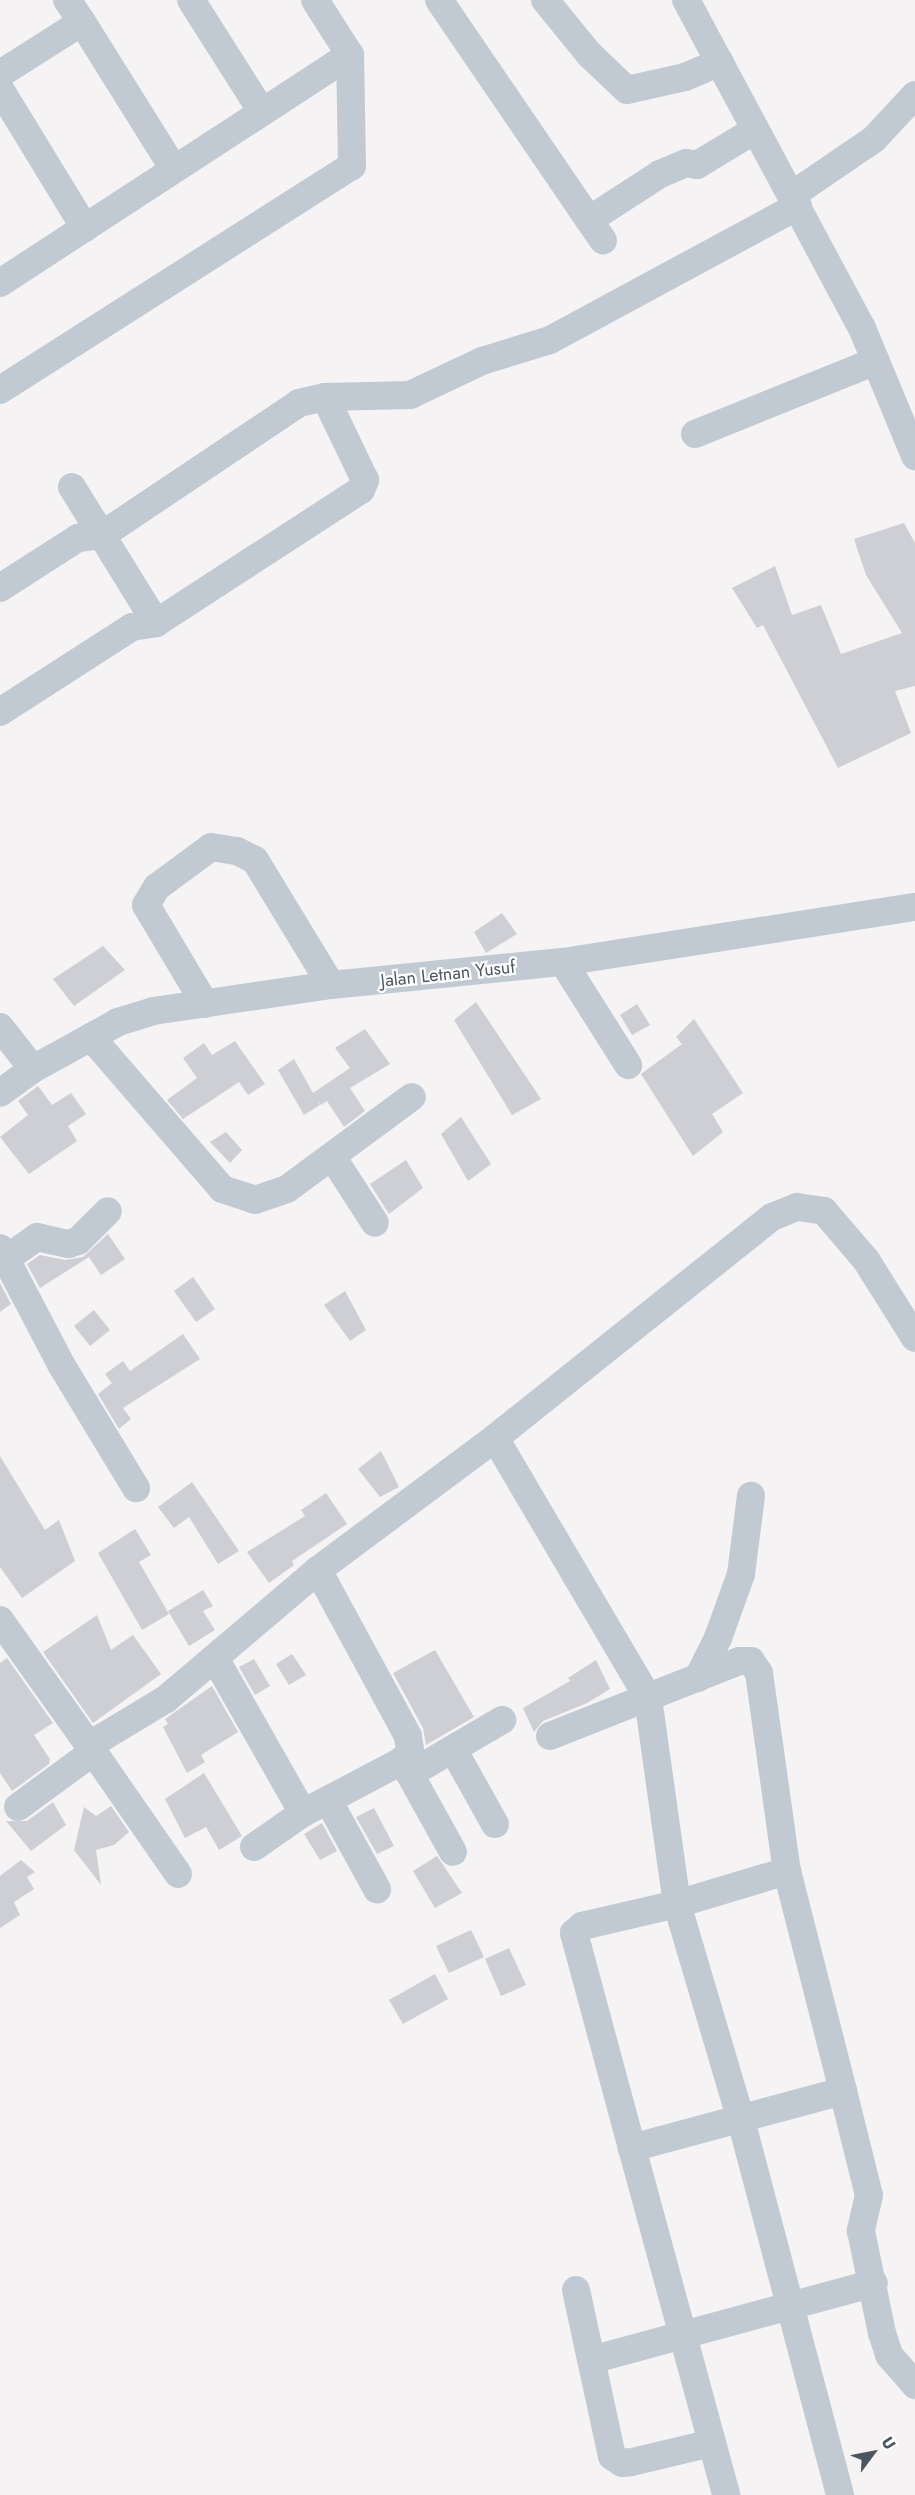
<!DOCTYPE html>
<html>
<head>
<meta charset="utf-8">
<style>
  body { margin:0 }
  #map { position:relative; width:915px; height:2495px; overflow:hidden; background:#f5f3f3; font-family:Jost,sans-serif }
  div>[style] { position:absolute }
  .building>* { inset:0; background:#cdcfd5 }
  .minor>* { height:28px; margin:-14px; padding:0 14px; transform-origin:14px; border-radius:14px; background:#c1cad2 }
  span { translate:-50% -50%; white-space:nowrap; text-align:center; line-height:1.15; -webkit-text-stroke:4.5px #fff; paint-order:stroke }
  .street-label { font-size:18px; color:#4a5661 }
  .north { position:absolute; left:843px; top:2423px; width:60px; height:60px; -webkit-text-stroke:4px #fff; paint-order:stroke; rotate:58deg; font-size:16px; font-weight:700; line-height:24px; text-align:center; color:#4a5661 }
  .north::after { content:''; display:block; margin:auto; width:21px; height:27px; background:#4a5661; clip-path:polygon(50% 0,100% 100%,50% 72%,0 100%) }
</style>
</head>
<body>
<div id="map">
  <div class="building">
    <i style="clip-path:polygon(904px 523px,915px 543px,915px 686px,895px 691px,911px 733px,838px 768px,763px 625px,757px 628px,732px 588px,775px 566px,792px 615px,821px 605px,841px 654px,902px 633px,866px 575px,854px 539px)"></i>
    <i style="clip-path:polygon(502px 913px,517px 934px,486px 953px,474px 932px)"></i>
    <i style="clip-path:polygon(103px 946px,125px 970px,74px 1006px,53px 979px)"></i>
    <i style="clip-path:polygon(476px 1002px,541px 1099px,512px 1115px,454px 1020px)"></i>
    <i style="clip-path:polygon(637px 1004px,650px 1025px,632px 1035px,620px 1015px)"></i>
    <i style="clip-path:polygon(694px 1019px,743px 1093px,712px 1114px,723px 1132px,693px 1156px,641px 1074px,682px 1044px,676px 1037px)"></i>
    <i style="clip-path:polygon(365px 1029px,390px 1064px,350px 1088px,365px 1111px,344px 1127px,327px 1101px,321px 1105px,317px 1100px,320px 1105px,304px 1115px,278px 1070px,294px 1059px,313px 1093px,350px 1068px,335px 1048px)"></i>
    <i style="clip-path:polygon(235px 1041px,265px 1084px,248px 1095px,239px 1082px,183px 1119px,167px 1100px,197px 1078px,183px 1058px,204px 1043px,212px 1055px)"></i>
    <i style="clip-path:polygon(38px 1086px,52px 1105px,71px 1093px,86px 1114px,68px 1126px,77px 1141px,29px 1174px,0 1137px,28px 1115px,18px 1101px)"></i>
    <i style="clip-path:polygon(461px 1117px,491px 1164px,468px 1181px,441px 1134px)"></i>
    <i style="clip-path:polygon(226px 1132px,242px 1150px,230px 1163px,210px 1142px)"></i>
    <i style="clip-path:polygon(406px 1160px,423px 1188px,389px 1214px,370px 1184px)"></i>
    <i style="clip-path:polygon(108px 1234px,125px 1259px,101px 1275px,89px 1257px,40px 1288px,27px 1264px,40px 1255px,65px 1260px,83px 1257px)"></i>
    <i style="clip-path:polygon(193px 1277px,215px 1309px,196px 1322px,174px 1291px)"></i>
    <i style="clip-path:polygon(0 1283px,11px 1304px,0 1312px)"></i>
    <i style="clip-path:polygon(345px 1291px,366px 1330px,350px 1341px,324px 1305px)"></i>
    <i style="clip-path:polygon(94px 1310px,110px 1330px,90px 1346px,74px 1326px)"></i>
    <i style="clip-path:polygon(183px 1334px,200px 1359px,123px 1408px,131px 1419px,119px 1429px,98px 1394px,112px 1383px,105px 1374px,123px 1361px,130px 1371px)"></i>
    <i style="clip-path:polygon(381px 1451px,399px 1487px,380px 1497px,358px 1469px)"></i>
    <i style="clip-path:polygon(0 1456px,45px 1530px,59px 1520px,75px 1561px,22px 1598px,0 1567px)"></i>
    <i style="clip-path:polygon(192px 1482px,239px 1551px,218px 1564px,189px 1517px,174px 1528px,158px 1507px)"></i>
    <i style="clip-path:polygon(326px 1493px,347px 1524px,292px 1561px,294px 1565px,269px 1583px,247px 1552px,305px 1516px,301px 1510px)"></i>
    <i style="clip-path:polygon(135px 1529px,151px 1555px,139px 1562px,169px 1614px,142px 1630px,98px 1553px)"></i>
    <i style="clip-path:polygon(203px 1590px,213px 1606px,203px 1611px,215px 1630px,189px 1646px,168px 1611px)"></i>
    <i style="clip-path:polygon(97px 1615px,111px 1650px,133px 1635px,161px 1674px,93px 1723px,43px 1652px)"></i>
    <i style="clip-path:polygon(435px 1650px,474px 1717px,426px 1745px,423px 1728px,393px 1673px)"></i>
    <i style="clip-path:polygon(292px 1654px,306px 1675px,289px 1685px,276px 1664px)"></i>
    <i style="clip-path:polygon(7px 1658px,53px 1723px,34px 1735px,50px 1759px,49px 1764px,12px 1791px,0 1773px,0 1663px)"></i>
    <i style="clip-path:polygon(254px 1659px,270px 1686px,255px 1695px,239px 1667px)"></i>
    <i style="clip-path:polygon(596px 1660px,610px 1689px,587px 1703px,543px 1721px,534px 1732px,523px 1708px,570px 1681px,568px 1678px)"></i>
    <i style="clip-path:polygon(212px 1686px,238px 1732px,201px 1755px,205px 1762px,187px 1773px,163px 1727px,168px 1724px,165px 1719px)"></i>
    <i style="clip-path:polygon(204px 1773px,242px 1836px,219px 1850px,206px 1827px,185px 1838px,165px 1799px)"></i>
    <i style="clip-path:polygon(53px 1802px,66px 1825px,31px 1851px,6px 1821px,27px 1821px)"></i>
    <i style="clip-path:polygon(111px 1806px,129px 1832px,114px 1845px,96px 1850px,101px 1885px,74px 1850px,84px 1807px,96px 1816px)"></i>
    <i style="clip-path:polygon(374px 1808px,394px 1846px,377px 1854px,356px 1817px)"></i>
    <i style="clip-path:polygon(322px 1823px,337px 1851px,320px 1860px,304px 1834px)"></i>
    <i style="clip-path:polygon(437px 1856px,462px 1893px,435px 1908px,413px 1871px)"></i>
    <i style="clip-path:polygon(21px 1860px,35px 1872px,27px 1877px,34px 1889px,14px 1902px,20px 1915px,0 1928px,0 1876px)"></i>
    <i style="clip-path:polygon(471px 1930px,484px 1957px,449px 1973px,436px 1946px)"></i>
    <i style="clip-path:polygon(509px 1948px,526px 1985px,501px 1996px,485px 1959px)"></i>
    <i style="clip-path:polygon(435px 1974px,448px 1999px,403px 2024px,389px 2000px)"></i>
  </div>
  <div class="minor">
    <i style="left:191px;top:0;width:133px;rotate:57.6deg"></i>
    <i style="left:439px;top:0;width:291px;rotate:55.7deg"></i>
    <i style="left:545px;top:0;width:70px;rotate:50.8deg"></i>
    <i style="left:589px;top:54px;width:52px;rotate:43.5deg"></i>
    <i style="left:627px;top:90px;width:59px;rotate:-12.6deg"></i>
    <i style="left:685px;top:77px;width:38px;rotate:-23deg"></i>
    <i style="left:686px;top:0;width:372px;rotate:61.8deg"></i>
    <i style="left:862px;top:328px;width:139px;rotate:67.5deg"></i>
    <i style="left:82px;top:22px;width:173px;rotate:58deg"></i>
    <i style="left:0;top:74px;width:97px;rotate:-32.4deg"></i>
    <i style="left:82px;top:22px;width:27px;rotate:-124deg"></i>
    <i style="left:0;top:89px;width:163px;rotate:58.6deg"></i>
    <i style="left:792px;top:195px;width:99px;rotate:-34.3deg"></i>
    <i style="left:874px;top:139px;width:60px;rotate:-47deg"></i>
    <i style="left:589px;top:220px;width:85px;rotate:-32.9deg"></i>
    <i style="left:660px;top:174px;width:28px;rotate:-23deg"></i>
    <i style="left:686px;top:163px;width:11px;rotate:10deg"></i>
    <i style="left:697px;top:165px;width:68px;rotate:-31.1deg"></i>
    <i style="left:0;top:283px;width:418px;rotate:-33.1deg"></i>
    <i style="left:0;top:390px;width:417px;rotate:-32.5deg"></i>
    <i style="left:352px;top:166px;width:111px;rotate:-91deg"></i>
    <i style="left:350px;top:55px;width:65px;rotate:-122.5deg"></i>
    <i style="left:695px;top:434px;width:195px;rotate:-22deg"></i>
    <i style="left:72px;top:487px;width:160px;rotate:58.3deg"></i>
    <i style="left:0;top:588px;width:93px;rotate:-32.7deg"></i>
    <i style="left:78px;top:538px;width:24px;rotate:-7deg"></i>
    <i style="left:102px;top:535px;width:237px;rotate:-33.8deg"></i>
    <i style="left:299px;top:403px;width:27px;rotate:-13deg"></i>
    <i style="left:325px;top:397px;width:85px;rotate:-1.3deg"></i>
    <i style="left:410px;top:395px;width:80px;rotate:-25.3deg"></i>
    <i style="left:482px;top:361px;width:71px;rotate:-17.2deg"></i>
    <i style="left:550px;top:340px;width:282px;rotate:-28.4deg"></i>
    <i style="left:0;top:712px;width:157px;rotate:-32.8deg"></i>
    <i style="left:132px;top:627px;width:24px;rotate:-9deg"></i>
    <i style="left:156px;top:623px;width:244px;rotate:-33deg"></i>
    <i style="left:361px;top:490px;width:11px;rotate:-68deg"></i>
    <i style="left:365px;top:480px;width:92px;rotate:-115.7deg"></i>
    <i style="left:563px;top:962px;width:122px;rotate:57.7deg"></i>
    <i style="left:205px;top:1004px;width:115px;rotate:-120.8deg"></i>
    <i style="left:146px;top:905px;width:21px;rotate:-59deg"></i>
    <i style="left:157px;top:887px;width:67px;rotate:-36.5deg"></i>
    <i style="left:211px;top:847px;width:26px;rotate:9deg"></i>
    <i style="left:237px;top:851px;width:20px;rotate:27deg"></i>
    <i style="left:255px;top:860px;width:146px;rotate:58.7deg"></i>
    <i style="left:0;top:1027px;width:53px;rotate:51.8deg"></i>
    <i style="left:91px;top:1037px;width:201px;rotate:49.2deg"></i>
    <i style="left:222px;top:1189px;width:35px;rotate:18deg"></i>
    <i style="left:255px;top:1200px;width:34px;rotate:-19deg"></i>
    <i style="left:287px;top:1189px;width:155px;rotate:-36.4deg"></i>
    <i style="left:0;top:1093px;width:41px;rotate:-36deg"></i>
    <i style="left:33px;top:1069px;width:97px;rotate:-28.9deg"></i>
    <i style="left:118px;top:1022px;width:37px;rotate:-17deg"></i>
    <i style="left:153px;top:1011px;width:180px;rotate:-8.3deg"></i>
    <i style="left:331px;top:985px;width:233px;rotate:-5.7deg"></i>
    <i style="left:563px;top:962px;width:356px;rotate:-8.9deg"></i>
    <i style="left:333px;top:1158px;width:77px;rotate:57.1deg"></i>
    <i style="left:0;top:1248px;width:133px;rotate:62.3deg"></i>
    <i style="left:62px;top:1366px;width:143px;rotate:58.8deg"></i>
    <i style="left:0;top:1263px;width:45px;rotate:-35.1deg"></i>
    <i style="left:37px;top:1237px;width:32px;rotate:13deg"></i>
    <i style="left:68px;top:1244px;width:10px;rotate:-17deg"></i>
    <i style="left:78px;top:1241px;width:42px;rotate:-45deg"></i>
    <i style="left:495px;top:1438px;width:302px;rotate:59.5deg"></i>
    <i style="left:648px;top:1698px;width:208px;rotate:82deg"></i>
    <i style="left:677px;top:1904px;width:225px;rotate:73.5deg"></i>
    <i style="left:741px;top:2120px;width:388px;rotate:75.2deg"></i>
    <i style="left:0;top:1620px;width:152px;rotate:54.6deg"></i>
    <i style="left:88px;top:1744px;width:17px;rotate:-25deg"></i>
    <i style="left:103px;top:1737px;width:74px;rotate:-31.1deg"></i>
    <i style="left:166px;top:1699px;width:199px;rotate:-40.3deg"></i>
    <i style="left:318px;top:1570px;width:221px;rotate:-36.7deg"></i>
    <i style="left:495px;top:1438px;width:354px;rotate:-38.6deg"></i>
    <i style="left:772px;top:1217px;width:27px;rotate:-22deg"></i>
    <i style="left:797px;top:1207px;width:27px;rotate:8deg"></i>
    <i style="left:824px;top:1211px;width:65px;rotate:49.4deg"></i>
    <i style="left:866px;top:1260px;width:92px;rotate:57.9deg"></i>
    <i style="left:216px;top:1660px;width:176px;rotate:60.4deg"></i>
    <i style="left:303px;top:1813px;width:122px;rotate:-27.8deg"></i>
    <i style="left:411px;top:1756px;width:20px;rotate:-99deg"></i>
    <i style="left:408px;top:1736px;width:189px;rotate:-118.5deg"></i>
    <i style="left:698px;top:1678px;width:45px;rotate:-63.4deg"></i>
    <i style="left:718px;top:1638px;width:68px;rotate:-70.2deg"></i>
    <i style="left:741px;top:1574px;width:79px;rotate:-82.7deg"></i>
    <i style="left:550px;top:1736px;width:203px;rotate:-21.6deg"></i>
    <i style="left:739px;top:1661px;width:12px"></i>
    <i style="left:751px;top:1661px;width:14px;rotate:56deg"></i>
    <i style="left:759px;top:1673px;width:200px;rotate:82deg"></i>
    <i style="left:88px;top:1744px;width:158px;rotate:55.3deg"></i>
    <i style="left:453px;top:1749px;width:86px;rotate:60.8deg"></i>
    <i style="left:402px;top:1760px;width:105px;rotate:61deg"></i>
    <i style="left:410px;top:1774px;width:107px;rotate:-30.4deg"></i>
    <i style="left:328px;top:1800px;width:102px;rotate:61.2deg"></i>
    <i style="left:18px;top:1807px;width:93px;rotate:-36.3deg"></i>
    <i style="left:254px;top:1847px;width:60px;rotate:-34.8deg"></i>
    <i style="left:843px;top:2091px;width:219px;rotate:164.9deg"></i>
    <i style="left:632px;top:2148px;width:223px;rotate:-105.1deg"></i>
    <i style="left:574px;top:1933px;width:11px;rotate:-41deg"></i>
    <i style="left:582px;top:1926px;width:98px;rotate:-13deg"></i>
    <i style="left:677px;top:1904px;width:115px;rotate:-16.7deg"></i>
    <i style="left:787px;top:1871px;width:227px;rotate:75.7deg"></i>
    <i style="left:843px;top:2091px;width:107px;rotate:76deg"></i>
    <i style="left:869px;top:2195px;width:37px;rotate:103deg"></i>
    <i style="left:861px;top:2231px;width:104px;rotate:78.4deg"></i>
    <i style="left:882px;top:2333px;width:23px;rotate:72deg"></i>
    <i style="left:889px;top:2355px;width:40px;rotate:49deg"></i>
    <i style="left:632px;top:2148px;width:360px;rotate:74.8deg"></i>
    <i style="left:576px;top:2290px;width:170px;rotate:77.8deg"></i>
    <i style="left:612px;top:2456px;width:12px;rotate:35deg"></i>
    <i style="left:622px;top:2463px;width:10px;rotate:-6deg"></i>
    <i style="left:632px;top:2462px;width:82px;rotate:-13.4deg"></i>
    <i style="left:591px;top:2360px;width:293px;rotate:-15.2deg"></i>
  </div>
  <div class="street-label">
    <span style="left:448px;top:974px;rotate:-6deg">Jalan Letnan Yusuf</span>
  </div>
  <div class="north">U</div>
</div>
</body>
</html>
